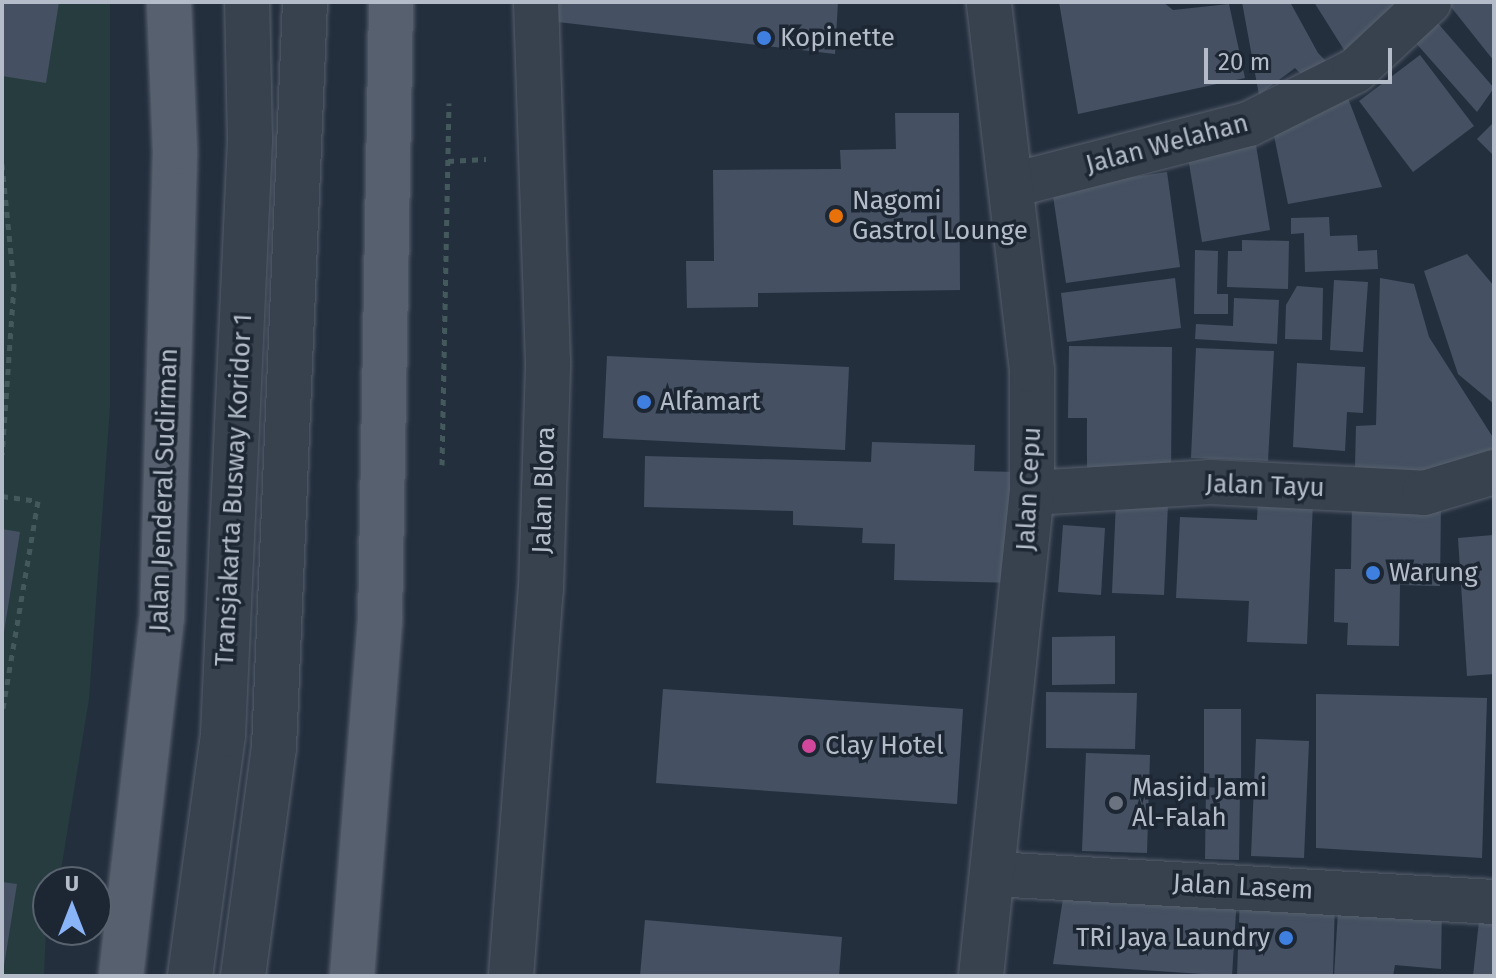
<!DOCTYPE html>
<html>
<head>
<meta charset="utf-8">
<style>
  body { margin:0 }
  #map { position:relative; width:1496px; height:978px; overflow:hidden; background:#242f3e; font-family:"Fira Sans",sans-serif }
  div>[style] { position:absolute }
  .green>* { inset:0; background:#263c3f }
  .building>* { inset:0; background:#455162 }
  .path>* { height:5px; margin-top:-2.5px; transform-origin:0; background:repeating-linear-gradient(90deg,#44595c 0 6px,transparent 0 12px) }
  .roads { filter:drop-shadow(0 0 2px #565f6c) drop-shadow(0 0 2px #565f6c) }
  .minor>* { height:44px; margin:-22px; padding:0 22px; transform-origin:22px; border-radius:22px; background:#38414e }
  .major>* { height:44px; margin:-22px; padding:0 22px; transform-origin:22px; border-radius:22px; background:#56606e }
  .dots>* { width:22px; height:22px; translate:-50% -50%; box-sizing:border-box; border:4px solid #1d2633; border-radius:50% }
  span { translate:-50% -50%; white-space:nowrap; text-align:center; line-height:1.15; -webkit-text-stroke:7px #1d2633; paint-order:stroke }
  .poi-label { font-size:26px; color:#b4bcc9 }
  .left { translate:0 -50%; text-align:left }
  .right { translate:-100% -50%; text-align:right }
  .street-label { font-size:26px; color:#b4bcc9 }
  .frame { position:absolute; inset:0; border:4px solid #b4bcc9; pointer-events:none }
  .north { position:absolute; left:32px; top:866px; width:80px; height:80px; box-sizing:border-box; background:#1d2633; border:2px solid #59626f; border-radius:50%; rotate:0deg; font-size:22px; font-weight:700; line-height:32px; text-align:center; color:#b4bcc9 }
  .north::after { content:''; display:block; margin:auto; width:28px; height:36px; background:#8ab4f8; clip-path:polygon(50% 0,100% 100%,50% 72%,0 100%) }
  .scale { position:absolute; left:1204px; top:48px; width:188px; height:36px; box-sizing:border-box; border:4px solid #b4bcc9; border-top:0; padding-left:10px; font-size:24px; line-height:28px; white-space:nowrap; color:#b4bcc9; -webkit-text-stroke:6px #1d2633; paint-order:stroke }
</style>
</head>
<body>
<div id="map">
  <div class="green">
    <i style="clip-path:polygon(2px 2px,110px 2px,110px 407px,89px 699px,59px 882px,48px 882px,44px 976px,2px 976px)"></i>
  </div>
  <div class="building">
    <i style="clip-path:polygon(2px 2px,59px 2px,46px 83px,2px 76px)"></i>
    <i style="clip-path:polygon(550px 2px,838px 2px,835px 54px,549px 21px)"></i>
    <i style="clip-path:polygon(1059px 2px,1163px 2px,1173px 10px,1229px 4px,1245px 78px,1078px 114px)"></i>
    <i style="clip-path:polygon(1242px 2px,1290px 2px,1318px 53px,1335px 70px,1308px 81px,1295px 68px,1259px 95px)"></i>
    <i style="clip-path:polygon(1314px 2px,1410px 2px,1346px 53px)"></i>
    <i style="clip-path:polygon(1447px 2px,1494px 2px,1494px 61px)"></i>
    <i style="clip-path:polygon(1429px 13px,1494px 88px,1477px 112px,1407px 33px)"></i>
    <i style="clip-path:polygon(1420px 55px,1474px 126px,1413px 172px,1359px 101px)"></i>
    <i style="clip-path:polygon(1346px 93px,1382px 187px,1288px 204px,1271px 121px)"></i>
    <i style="clip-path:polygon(895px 113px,959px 113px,960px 290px,758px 293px,758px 307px,687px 308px,686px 261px,714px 261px,713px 170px,841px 169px,840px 150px,896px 149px)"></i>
    <i style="clip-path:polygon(1494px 122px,1494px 156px,1477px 139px)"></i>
    <i style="clip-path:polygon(1254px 133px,1270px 230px,1202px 242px,1186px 145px)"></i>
    <i style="clip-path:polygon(1167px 172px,1180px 267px,1066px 283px,1052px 189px)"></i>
    <i style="clip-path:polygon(1329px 217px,1330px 236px,1357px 235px,1358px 251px,1377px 250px,1378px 269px,1305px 272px,1304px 233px,1291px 234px,1291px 218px)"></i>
    <i style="clip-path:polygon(1242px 240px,1289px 241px,1288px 289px,1227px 287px,1228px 251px,1242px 251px)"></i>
    <i style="clip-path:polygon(1195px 250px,1218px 251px,1217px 294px,1228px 294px,1228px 314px,1194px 314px)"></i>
    <i style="clip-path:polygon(1467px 254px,1494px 286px,1494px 404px,1458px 374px,1424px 271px)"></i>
    <i style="clip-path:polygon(1175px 278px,1181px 328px,1067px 342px,1061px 293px)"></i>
    <i style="clip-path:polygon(1380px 278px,1414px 284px,1429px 337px,1494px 439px,1494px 454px,1453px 476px,1355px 467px,1356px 426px,1376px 425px)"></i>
    <i style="clip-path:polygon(1334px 280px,1368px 282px,1363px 352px,1330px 350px)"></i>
    <i style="clip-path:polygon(1297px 286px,1323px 288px,1322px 340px,1285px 339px,1286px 305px)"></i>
    <i style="clip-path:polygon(1234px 298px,1279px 300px,1277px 344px,1195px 339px,1196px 324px,1233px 326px)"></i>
    <i style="clip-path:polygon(1069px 346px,1172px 347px,1171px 479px,1087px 479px,1087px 418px,1068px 418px)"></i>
    <i style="clip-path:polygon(1196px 348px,1274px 351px,1268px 461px,1191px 458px)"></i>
    <i style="clip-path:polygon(607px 356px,849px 367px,845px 450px,603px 438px)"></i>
    <i style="clip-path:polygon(1297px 363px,1365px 367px,1363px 413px,1347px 412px,1345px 451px,1293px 447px)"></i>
    <i style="clip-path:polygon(872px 442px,975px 445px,974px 471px,1019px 472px,1016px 583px,894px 580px,895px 544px,862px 543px,863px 528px,793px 525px,793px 511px,644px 507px,645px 456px,871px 462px)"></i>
    <i style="clip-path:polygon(1258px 499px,1313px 502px,1307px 644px,1247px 642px,1249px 601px,1176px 598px,1180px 517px,1257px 520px)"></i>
    <i style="clip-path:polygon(1352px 501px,1441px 502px,1440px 586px,1400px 585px,1399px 646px,1347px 645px,1348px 623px,1334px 622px,1335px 569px,1351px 569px)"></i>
    <i style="clip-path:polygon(1116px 502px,1168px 504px,1164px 595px,1112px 593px)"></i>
    <i style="clip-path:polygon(1063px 525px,1105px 528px,1101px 595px,1058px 592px)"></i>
    <i style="clip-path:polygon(2px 529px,20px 532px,4px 632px,2px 632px)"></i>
    <i style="clip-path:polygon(1493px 535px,1494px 674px,1467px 676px,1458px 538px)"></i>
    <i style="clip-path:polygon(1115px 636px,1115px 684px,1052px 685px,1052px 637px)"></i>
    <i style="clip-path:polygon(663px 689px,963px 709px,957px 804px,656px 783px)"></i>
    <i style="clip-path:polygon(1046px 692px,1137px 693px,1135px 749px,1046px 748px)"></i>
    <i style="clip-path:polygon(1316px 694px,1487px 698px,1482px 858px,1316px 848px)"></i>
    <i style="clip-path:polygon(1204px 709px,1241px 709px,1241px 778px,1204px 778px)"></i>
    <i style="clip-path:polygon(1256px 739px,1309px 741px,1304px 858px,1251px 856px)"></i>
    <i style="clip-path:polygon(1086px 753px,1150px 755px,1147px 853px,1082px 851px)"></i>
    <i style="clip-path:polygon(1206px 787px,1240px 789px,1239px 860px,1205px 859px)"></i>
    <i style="clip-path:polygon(2px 882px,17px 884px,4px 966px,2px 966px)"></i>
    <i style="clip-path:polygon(1065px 885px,1237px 896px,1232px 976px,1053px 964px)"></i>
    <i style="clip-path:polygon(1339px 895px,1442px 900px,1441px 969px,1395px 965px,1393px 976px,1334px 976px)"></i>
    <i style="clip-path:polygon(1240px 896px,1335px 900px,1333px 976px,1237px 976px)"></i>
    <i style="clip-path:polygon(1481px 903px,1494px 904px,1494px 976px,1473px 976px)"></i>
    <i style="clip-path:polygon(645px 920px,842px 937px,839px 976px,640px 976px)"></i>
  </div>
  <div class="path">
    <i style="left:448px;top:161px;width:38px;rotate:-3deg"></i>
    <i style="left:2px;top:164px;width:122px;rotate:84.3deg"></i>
    <i style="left:14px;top:285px;width:170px;rotate:94deg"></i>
    <i style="left:442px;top:465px;width:362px;rotate:-88.9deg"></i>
    <i style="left:2px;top:496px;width:36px;rotate:8deg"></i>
    <i style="left:38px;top:501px;width:216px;rotate:99.6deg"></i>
  </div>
  <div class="roads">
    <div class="minor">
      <i style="left:1013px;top:185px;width:244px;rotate:-14.5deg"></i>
      <i style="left:1249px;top:124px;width:119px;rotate:-26.6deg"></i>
      <i style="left:1355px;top:71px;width:101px;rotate:-43deg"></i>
      <i style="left:1032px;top:493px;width:178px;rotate:-3.5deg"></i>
      <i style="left:1210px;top:482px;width:214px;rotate:2.9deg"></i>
      <i style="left:1424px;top:493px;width:73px;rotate:-16.7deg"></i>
      <i style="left:993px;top:874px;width:502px;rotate:3.2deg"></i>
      <i style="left:190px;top:976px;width:243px;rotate:-82.2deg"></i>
      <i style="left:223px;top:735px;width:596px;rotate:-87.4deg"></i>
      <i style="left:250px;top:140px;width:138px;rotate:-91.2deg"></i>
      <i style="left:243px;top:976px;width:230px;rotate:-82.3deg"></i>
      <i style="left:274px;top:748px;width:747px;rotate:-87.62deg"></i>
      <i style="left:511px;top:976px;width:388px;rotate:-85.6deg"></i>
      <i style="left:541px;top:589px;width:226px;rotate:-88.2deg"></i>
      <i style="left:548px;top:363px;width:361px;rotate:-91.9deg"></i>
      <i style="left:981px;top:976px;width:486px;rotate:-84deg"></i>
      <i style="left:1032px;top:493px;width:123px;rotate:-90deg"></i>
      <i style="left:1032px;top:370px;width:371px;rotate:-96.7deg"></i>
    </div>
    <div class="major">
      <i style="left:121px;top:976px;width:360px;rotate:-83.5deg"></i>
      <i style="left:162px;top:618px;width:466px;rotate:-88.4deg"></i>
      <i style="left:175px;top:152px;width:150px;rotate:-92.3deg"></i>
      <i style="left:352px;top:976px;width:356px;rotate:-85.5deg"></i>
      <i style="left:380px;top:621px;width:619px;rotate:-88.98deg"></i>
    </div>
  </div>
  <div class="dots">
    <i style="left:764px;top:38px;background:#3f7fe0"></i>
    <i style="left:836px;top:216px;background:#e8710a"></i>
    <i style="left:644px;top:402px;background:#3f7fe0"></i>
    <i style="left:1373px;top:573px;background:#3f7fe0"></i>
    <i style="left:809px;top:746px;background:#d1479c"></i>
    <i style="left:1116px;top:803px;background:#6b7280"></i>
    <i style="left:1286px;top:938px;background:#3f7fe0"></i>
  </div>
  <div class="poi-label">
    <span class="left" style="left:780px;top:38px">Kopinette</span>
    <span class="left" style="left:852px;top:216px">Nagomi<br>Gastrol Lounge</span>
    <span class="left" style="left:660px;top:402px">Alfamart</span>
    <span class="left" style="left:1389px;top:573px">Warung</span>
    <span class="left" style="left:825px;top:746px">Clay Hotel</span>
    <span class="left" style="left:1132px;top:803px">Masjid Jami<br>Al-Falah</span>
    <span class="right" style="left:1270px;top:938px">TRi Jaya Laundry</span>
  </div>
  <div class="street-label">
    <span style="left:1167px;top:144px;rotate:-15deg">Jalan Welahan</span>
    <span style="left:1265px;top:486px;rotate:2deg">Jalan Tayu</span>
    <span style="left:1029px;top:489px;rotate:-87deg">Jalan Cepu</span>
    <span style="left:164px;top:490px;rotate:-88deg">Jalan Jenderal Sudirman</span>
    <span style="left:234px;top:490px;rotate:-87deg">Transjakarta Busway Koridor 1</span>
    <span style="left:544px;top:490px;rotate:-88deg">Jalan Blora</span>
    <span style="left:1243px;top:887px;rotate:3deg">Jalan Lasem</span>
  </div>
  <div class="frame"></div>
  <div class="north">U</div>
  <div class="scale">20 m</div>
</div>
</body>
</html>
